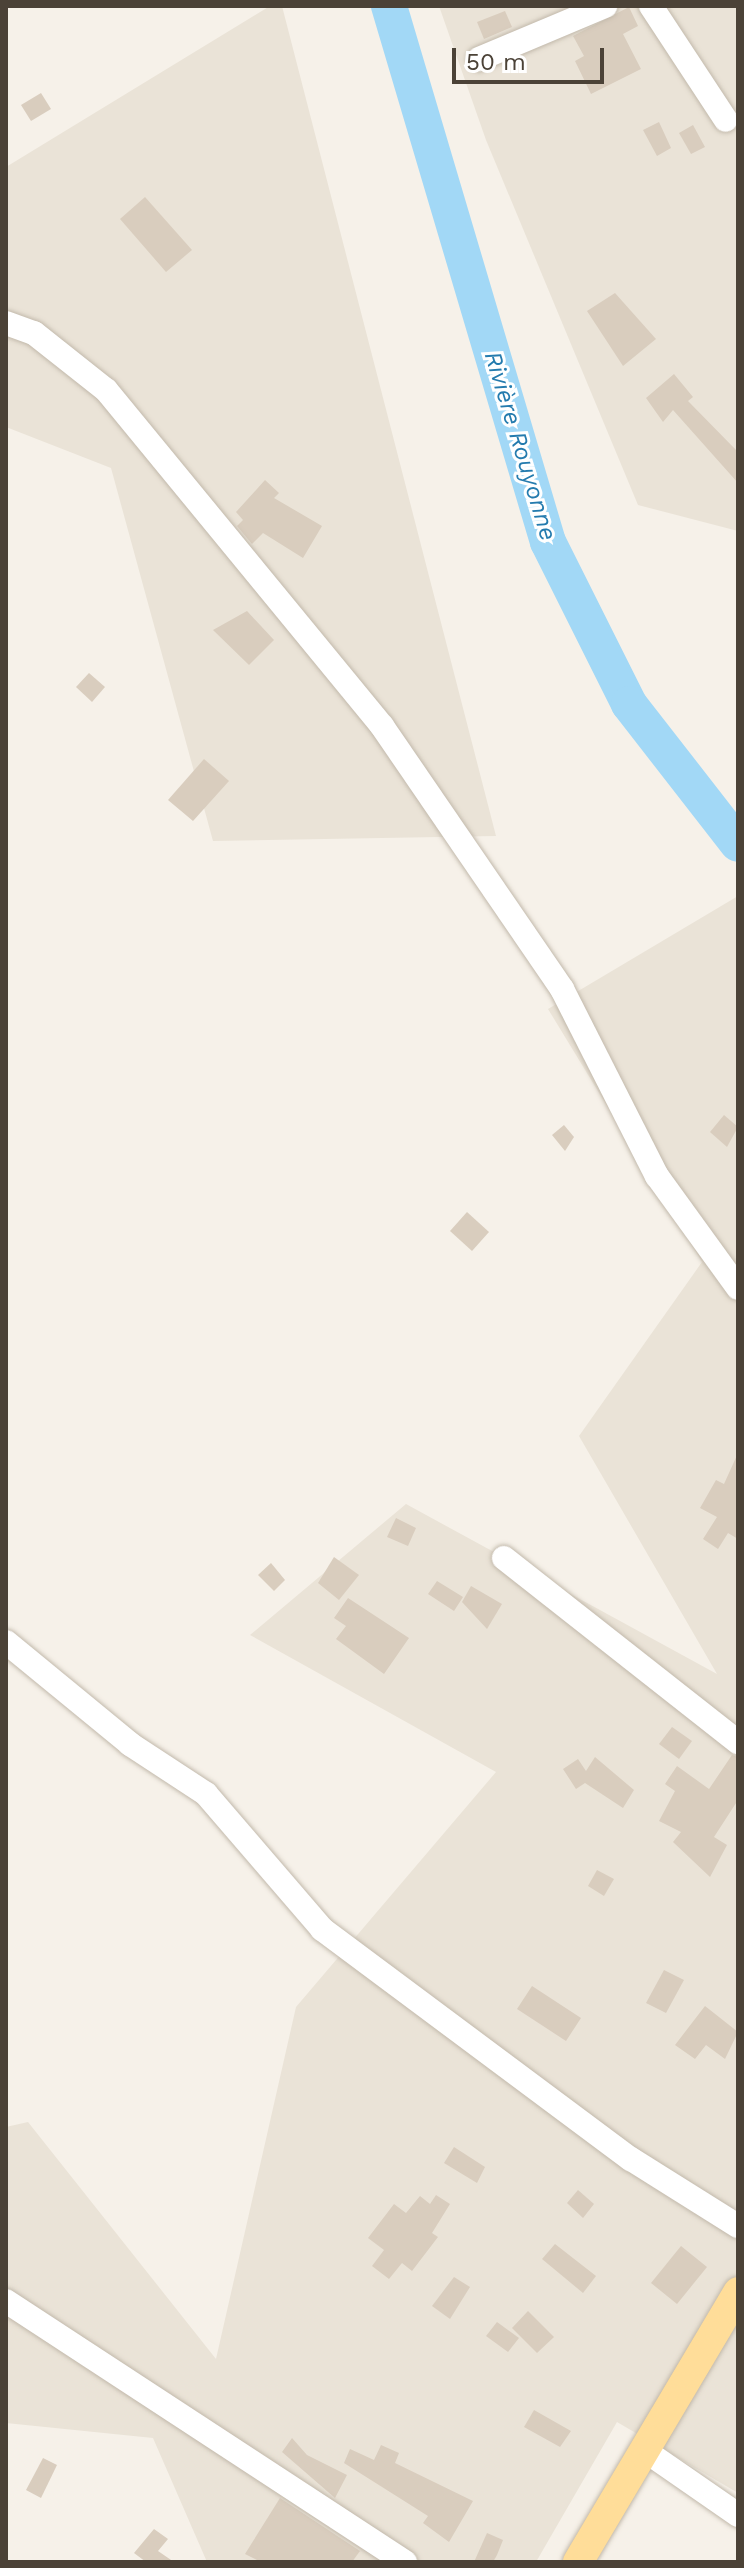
<!DOCTYPE html>
<html>
<head>
<meta charset="utf-8">
<style>
  body { margin:0 }
  #map { position:relative; width:744px; height:2568px; overflow:hidden; background:#f6f1e9; font-family:"Work Sans",sans-serif }
  div>[style] { position:absolute }
  .residential>* { inset:0; background:#eae3d7 }
  .river>* { height:36px; margin:-18px; padding:0 18px; transform-origin:18px; border-radius:18px; background:#a2d8f6 }
  .building>* { inset:0; background:#d9cdbe }
  .roads { filter:drop-shadow(0 0 2px #c2b9ab) drop-shadow(0 0 2px #c2b9ab) }
  .minor>* { height:24px; margin:-12px; padding:0 12px; transform-origin:12px; border-radius:12px; background:#fff }
  .major>* { height:30px; margin:-15px; padding:0 15px; transform-origin:15px; border-radius:15px; background:#fd9 }
  span { translate:-50% -50%; white-space:nowrap; text-align:center; line-height:1.15; -webkit-text-stroke:6px #fff; paint-order:stroke }
  .water-label { font-size:24px; color:#247bae; font-style:italic }
  .frame { position:absolute; inset:0; border:8px solid #4b4237; pointer-events:none }
  .scale { position:absolute; left:452px; top:48px; width:152px; height:36px; box-sizing:border-box; border:4px solid #4b4237; border-top:0; padding-left:10px; font-size:24px; line-height:28px; white-space:nowrap; color:#4b4237; -webkit-text-stroke:6px #fff; paint-order:stroke }
</style>
</head>
<body>
<div id="map">
  <div class="residential">
    <i style="clip-path:polygon(270px 6px,282px 6px,496px 836px,213px 841px,111px 468px,6px 427px,6px 167px)"></i>
    <i style="clip-path:polygon(439px 6px,738px 6px,738px 531px,638px 505px,486px 140px)"></i>
    <i style="clip-path:polygon(738px 896px,738px 2493px,617px 2422px,536px 2562px,207px 2562px,153px 2438px,6px 2423px,6px 2127px,28px 2122px,216px 2359px,296px 2007px,496px 1772px,250px 1635px,406px 1504px,717px 1674px,579px 1436px,702px 1262px,548px 1009px)"></i>
  </div>
  <div class="river">
    <i style="left:389px;top:6px;width:559px;rotate:73.48deg"></i>
    <i style="left:548px;top:542px;width:181px;rotate:63.4deg"></i>
    <i style="left:629px;top:704px;width:177px;rotate:52.1deg"></i>
  </div>
  <div class="building">
    <i style="clip-path:polygon(629px 7px,638px 26px,623px 34px,641px 69px,591px 94px,575px 61px,584px 56px,573px 36px)"></i>
    <i style="clip-path:polygon(505px 11px,512px 27px,484px 39px,477px 22px)"></i>
    <i style="clip-path:polygon(41px 93px,51px 109px,31px 121px,21px 105px)"></i>
    <i style="clip-path:polygon(659px 122px,671px 148px,657px 156px,643px 130px)"></i>
    <i style="clip-path:polygon(693px 125px,705px 147px,691px 154px,679px 133px)"></i>
    <i style="clip-path:polygon(145px 197px,192px 250px,166px 272px,120px 219px)"></i>
    <i style="clip-path:polygon(615px 293px,656px 339px,623px 366px,587px 311px)"></i>
    <i style="clip-path:polygon(674px 374px,693px 397px,688px 401px,738px 452px,738px 483px,673px 410px,663px 422px,646px 398px)"></i>
    <i style="clip-path:polygon(265px 480px,279px 493px,274px 498px,322px 526px,303px 558px,263px 533px,252px 544px,237px 526px,243px 520px,236px 512px)"></i>
    <i style="clip-path:polygon(247px 611px,274px 640px,249px 665px,213px 630px)"></i>
    <i style="clip-path:polygon(89px 673px,105px 687px,92px 702px,76px 687px)"></i>
    <i style="clip-path:polygon(204px 759px,229px 781px,193px 821px,168px 800px)"></i>
    <i style="clip-path:polygon(724px 1115px,738px 1127px,727px 1147px,710px 1132px)"></i>
    <i style="clip-path:polygon(564px 1125px,574px 1137px,565px 1151px,552px 1135px)"></i>
    <i style="clip-path:polygon(467px 1212px,489px 1232px,472px 1251px,450px 1231px)"></i>
    <i style="clip-path:polygon(738px 1453px,738px 1539px,728px 1533px,718px 1549px,703px 1539px,717px 1517px,700px 1508px,716px 1480px,724px 1484px)"></i>
    <i style="clip-path:polygon(396px 1518px,416px 1528px,408px 1546px,387px 1537px)"></i>
    <i style="clip-path:polygon(334px 1557px,359px 1575px,339px 1600px,318px 1583px)"></i>
    <i style="clip-path:polygon(271px 1563px,285px 1580px,274px 1591px,258px 1575px)"></i>
    <i style="clip-path:polygon(437px 1581px,463px 1597px,454px 1611px,428px 1594px)"></i>
    <i style="clip-path:polygon(471px 1586px,502px 1604px,487px 1629px,462px 1602px)"></i>
    <i style="clip-path:polygon(348px 1598px,409px 1638px,384px 1674px,336px 1639px,346px 1626px,334px 1618px)"></i>
    <i style="clip-path:polygon(672px 1727px,692px 1741px,679px 1759px,659px 1744px)"></i>
    <i style="clip-path:polygon(732px 1755px,738px 1757px,738px 1800px,714px 1837px,727px 1845px,710px 1877px,673px 1842px,681px 1832px,659px 1821px,675px 1791px,665px 1784px,677px 1766px,709px 1789px)"></i>
    <i style="clip-path:polygon(595px 1757px,634px 1790px,623px 1808px,585px 1783px,576px 1789px,563px 1769px,578px 1759px,586px 1771px)"></i>
    <i style="clip-path:polygon(597px 1870px,614px 1879px,604px 1896px,588px 1886px)"></i>
    <i style="clip-path:polygon(664px 1970px,684px 1980px,666px 2013px,646px 2003px)"></i>
    <i style="clip-path:polygon(532px 1986px,581px 2018px,566px 2041px,517px 2009px)"></i>
    <i style="clip-path:polygon(705px 2006px,738px 2032px,725px 2059px,706px 2045px,695px 2059px,675px 2045px)"></i>
    <i style="clip-path:polygon(454px 2147px,485px 2167px,477px 2183px,444px 2163px)"></i>
    <i style="clip-path:polygon(578px 2190px,594px 2204px,583px 2218px,567px 2203px)"></i>
    <i style="clip-path:polygon(436px 2195px,450px 2204px,432px 2233px,438px 2237px,412px 2271px,402px 2263px,389px 2279px,372px 2266px,384px 2250px,368px 2238px,394px 2204px,406px 2213px,420px 2196px,430px 2204px)"></i>
    <i style="clip-path:polygon(555px 2244px,596px 2276px,583px 2293px,542px 2259px)"></i>
    <i style="clip-path:polygon(681px 2246px,707px 2267px,677px 2304px,651px 2283px)"></i>
    <i style="clip-path:polygon(454px 2277px,470px 2287px,450px 2319px,432px 2306px)"></i>
    <i style="clip-path:polygon(528px 2311px,554px 2337px,537px 2353px,512px 2328px)"></i>
    <i style="clip-path:polygon(497px 2322px,519px 2338px,508px 2352px,486px 2336px)"></i>
    <i style="clip-path:polygon(534px 2410px,571px 2431px,560px 2447px,524px 2427px)"></i>
    <i style="clip-path:polygon(292px 2438px,307px 2455px,347px 2475px,335px 2498px,282px 2452px)"></i>
    <i style="clip-path:polygon(381px 2445px,399px 2453px,395px 2463px,473px 2501px,449px 2542px,423px 2523px,428px 2516px,344px 2463px,350px 2449px,374px 2460px)"></i>
    <i style="clip-path:polygon(43px 2458px,57px 2465px,41px 2498px,26px 2490px)"></i>
    <i style="clip-path:polygon(280px 2498px,360px 2551px,352px 2562px,261px 2562px,245px 2554px)"></i>
    <i style="clip-path:polygon(154px 2529px,168px 2539px,158px 2551px,174px 2562px,146px 2562px,134px 2553px)"></i>
    <i style="clip-path:polygon(487px 2533px,503px 2540px,497px 2555px,493px 2562px,474px 2562px)"></i>
  </div>
  <div class="roads">
    <div class="minor">
      <i style="left:651px;top:6px;width:136px;rotate:56.7deg"></i>
      <i style="left:479px;top:59px;width:137px;rotate:-22.8deg"></i>
      <i style="left:6px;top:323px;width:30px;rotate:20deg"></i>
      <i style="left:34px;top:333px;width:92px;rotate:38.4deg"></i>
      <i style="left:106px;top:390px;width:435px;rotate:50.6deg"></i>
      <i style="left:382px;top:726px;width:319px;rotate:55.6deg"></i>
      <i style="left:562px;top:989px;width:210px;rotate:63.1deg"></i>
      <i style="left:657px;top:1176px;width:138px;rotate:54.1deg"></i>
      <i style="left:504px;top:1558px;width:298px;rotate:38.2deg"></i>
      <i style="left:6px;top:1642px;width:161px;rotate:39.4deg"></i>
      <i style="left:130px;top:1744px;width:91px;rotate:33.3deg"></i>
      <i style="left:206px;top:1794px;width:178px;rotate:49.3deg"></i>
      <i style="left:322px;top:1929px;width:385px;rotate:36.7deg"></i>
      <i style="left:631px;top:2159px;width:126px;rotate:32.1deg"></i>
      <i style="left:6px;top:2301px;width:477px;rotate:33.2deg"></i>
      <i style="left:647px;top:2452px;width:111px;rotate:34.7deg"></i>
    </div>
    <div class="major">
      <i style="left:578px;top:2562px;width:314px;rotate:-59.3deg"></i>
    </div>
  </div>
  <div class="water-label">
    <span style="left:520px;top:446px;rotate:73deg">Rivière Rouyonne</span>
  </div>
  <div class="frame"></div>
  <div class="scale">50 m</div>
</div>
</body>
</html>
